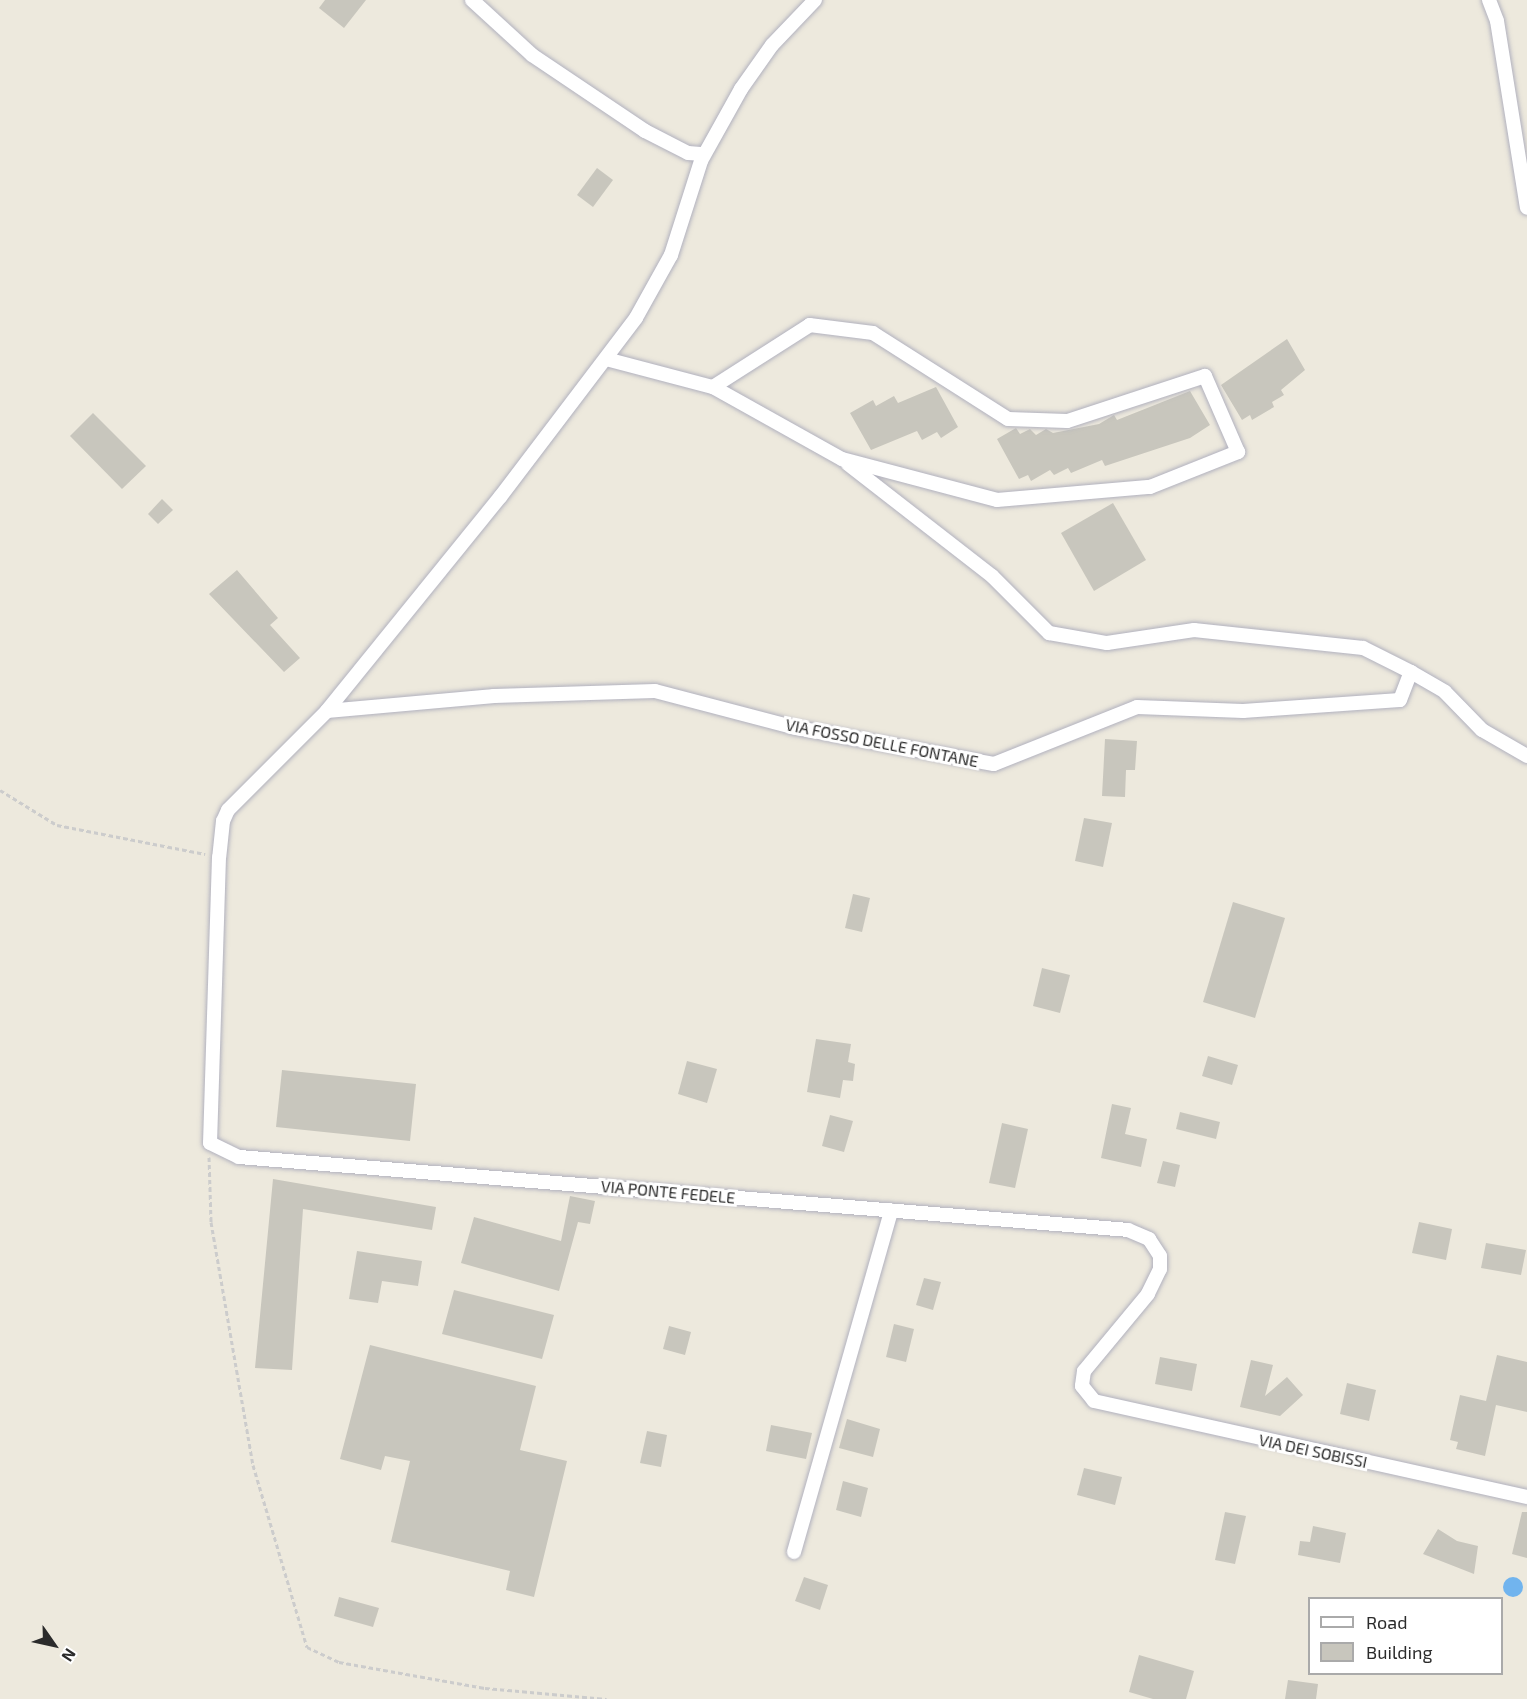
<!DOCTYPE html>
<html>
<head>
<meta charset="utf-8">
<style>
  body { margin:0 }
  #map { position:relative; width:1527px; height:1699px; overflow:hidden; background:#ede9dd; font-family:"Exo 2",sans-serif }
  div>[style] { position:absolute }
  .water>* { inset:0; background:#71b4ee }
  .round { border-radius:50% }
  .building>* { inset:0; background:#c8c6bd }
  .path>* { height:3px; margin-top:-1.5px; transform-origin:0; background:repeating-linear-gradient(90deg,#ccc 0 4.5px,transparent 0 7.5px) }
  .roads { filter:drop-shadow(0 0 2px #b1b1be) drop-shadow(0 0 2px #b1b1be) }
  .street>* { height:14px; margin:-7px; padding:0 7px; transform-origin:7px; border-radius:7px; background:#fff }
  span { translate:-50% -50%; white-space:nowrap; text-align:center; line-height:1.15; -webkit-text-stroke:6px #fff; paint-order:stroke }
  .street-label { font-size:16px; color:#2b2b2b }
  .legend { position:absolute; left:1308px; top:1597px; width:195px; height:78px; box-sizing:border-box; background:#fff; border:2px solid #aaa; margin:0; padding:8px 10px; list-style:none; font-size:18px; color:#2b2b2b }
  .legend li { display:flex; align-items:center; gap:12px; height:30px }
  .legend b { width:30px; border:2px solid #aaa }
  .north { position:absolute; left:24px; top:1615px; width:60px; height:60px; -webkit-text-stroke:4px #fff; paint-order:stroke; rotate:124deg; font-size:16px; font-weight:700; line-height:24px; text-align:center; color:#2b2b2b }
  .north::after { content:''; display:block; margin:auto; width:21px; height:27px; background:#2b2b2b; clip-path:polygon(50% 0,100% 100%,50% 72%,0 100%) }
</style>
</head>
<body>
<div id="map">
  <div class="water">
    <i class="round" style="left:1503px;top:1577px;width:20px;height:20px"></i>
  </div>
  <div class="building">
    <i style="clip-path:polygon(325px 0,366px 0,344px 28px,319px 8px)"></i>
    <i style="clip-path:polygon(597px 168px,613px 180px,593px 207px,577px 195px)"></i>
    <i style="clip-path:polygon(1287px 339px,1305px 370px,1281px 390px,1284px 395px,1272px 402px,1274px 407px,1252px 420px,1250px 415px,1242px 420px,1221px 385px)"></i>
    <i style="clip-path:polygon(936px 387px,958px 427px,941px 438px,937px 432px,922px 440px,917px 431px,871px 450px,850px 413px,873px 400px,876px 406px,894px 396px,898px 403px)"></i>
    <i style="clip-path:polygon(1190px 391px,1210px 425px,1190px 438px,1105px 466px,1102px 460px,1071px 473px,1068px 468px,1054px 475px,1050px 470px,1031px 481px,1028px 475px,1019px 479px,997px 439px,1016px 428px,1020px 434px,1030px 429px,1036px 435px,1046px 429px,1053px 433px,1099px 424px,1114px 415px,1117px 420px)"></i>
    <i style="clip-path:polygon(93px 413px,146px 466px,122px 489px,70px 436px)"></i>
    <i style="clip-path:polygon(162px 499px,173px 510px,158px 524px,148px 514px)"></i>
    <i style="clip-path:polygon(1113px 503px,1146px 560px,1094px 591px,1061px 533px)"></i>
    <i style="clip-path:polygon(237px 570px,278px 618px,270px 625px,300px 658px,284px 672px,209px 594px)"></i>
    <i style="clip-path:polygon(1105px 739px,1137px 741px,1135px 770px,1126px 770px,1125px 797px,1102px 796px)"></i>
    <i style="clip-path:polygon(1084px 818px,1112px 823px,1103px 867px,1075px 861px)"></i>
    <i style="clip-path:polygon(853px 894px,870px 898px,862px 932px,845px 928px)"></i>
    <i style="clip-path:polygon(1233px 902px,1285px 918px,1255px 1018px,1203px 1002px)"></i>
    <i style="clip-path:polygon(1042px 968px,1070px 975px,1060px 1013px,1033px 1006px)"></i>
    <i style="clip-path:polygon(816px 1039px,851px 1044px,848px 1062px,855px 1064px,853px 1081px,843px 1080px,840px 1098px,807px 1092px)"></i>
    <i style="clip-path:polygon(1208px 1056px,1238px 1065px,1232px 1085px,1202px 1076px)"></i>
    <i style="clip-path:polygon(687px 1061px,717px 1069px,707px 1103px,678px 1094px)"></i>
    <i style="clip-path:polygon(282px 1070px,416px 1084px,410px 1141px,276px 1127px)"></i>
    <i style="clip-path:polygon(1112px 1104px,1131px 1108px,1125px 1134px,1147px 1139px,1141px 1167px,1101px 1158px)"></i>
    <i style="clip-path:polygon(1180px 1112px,1220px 1122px,1216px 1139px,1176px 1129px)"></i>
    <i style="clip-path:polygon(830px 1115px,853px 1121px,844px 1152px,822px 1146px)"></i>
    <i style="clip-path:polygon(1002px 1123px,1028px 1129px,1015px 1188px,989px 1183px)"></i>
    <i style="clip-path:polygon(1163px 1161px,1180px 1165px,1175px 1187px,1157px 1183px)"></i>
    <i style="clip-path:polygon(273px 1179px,436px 1207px,432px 1230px,303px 1209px,292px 1370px,255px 1368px)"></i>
    <i style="clip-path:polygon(570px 1196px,595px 1201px,590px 1224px,578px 1222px,559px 1291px,461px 1263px,474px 1217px,561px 1241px)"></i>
    <i style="clip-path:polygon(1419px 1222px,1452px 1229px,1446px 1260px,1412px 1253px)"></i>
    <i style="clip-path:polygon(1486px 1243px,1526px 1250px,1521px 1275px,1481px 1268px)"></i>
    <i style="clip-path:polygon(357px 1251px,422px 1261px,418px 1286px,382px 1281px,378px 1303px,349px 1299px)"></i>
    <i style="clip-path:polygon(924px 1278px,941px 1282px,933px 1310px,916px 1305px)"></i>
    <i style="clip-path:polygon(454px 1290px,554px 1315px,542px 1359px,442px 1334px)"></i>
    <i style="clip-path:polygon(894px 1324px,914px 1329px,906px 1362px,886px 1357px)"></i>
    <i style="clip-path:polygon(669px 1326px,691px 1332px,685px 1355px,663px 1349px)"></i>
    <i style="clip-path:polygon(370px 1345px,536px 1386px,520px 1450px,567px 1461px,534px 1597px,506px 1590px,510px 1571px,391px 1542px,410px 1461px,385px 1456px,381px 1470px,340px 1459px)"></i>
    <i style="clip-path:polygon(1497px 1355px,1527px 1362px,1527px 1412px,1496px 1405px,1485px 1456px,1456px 1449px,1458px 1442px,1450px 1440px,1460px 1395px,1486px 1401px)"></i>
    <i style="clip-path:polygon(1160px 1357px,1197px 1364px,1192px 1391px,1155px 1384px)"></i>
    <i style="clip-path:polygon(1251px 1360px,1273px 1365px,1265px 1396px,1287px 1377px,1303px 1395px,1280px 1416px,1240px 1407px)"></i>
    <i style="clip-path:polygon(1347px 1383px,1376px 1390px,1369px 1421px,1340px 1414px)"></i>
    <i style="clip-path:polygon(847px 1419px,880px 1429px,873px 1457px,839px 1448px)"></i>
    <i style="clip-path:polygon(771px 1425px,812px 1433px,806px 1459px,766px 1451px)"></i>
    <i style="clip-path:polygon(647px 1431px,667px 1435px,661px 1467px,640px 1463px)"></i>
    <i style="clip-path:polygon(1084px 1468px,1122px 1477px,1115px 1505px,1077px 1495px)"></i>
    <i style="clip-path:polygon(843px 1481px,868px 1488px,861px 1517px,836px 1510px)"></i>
    <i style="clip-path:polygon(1225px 1512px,1246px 1516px,1235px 1564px,1215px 1560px)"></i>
    <i style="clip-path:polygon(1522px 1512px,1527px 1512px,1527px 1558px,1512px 1554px)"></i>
    <i style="clip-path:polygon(1313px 1526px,1346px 1533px,1340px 1563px,1298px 1555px,1300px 1541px,1310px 1542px)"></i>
    <i style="clip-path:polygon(1438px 1529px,1457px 1541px,1478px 1546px,1474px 1574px,1423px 1554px)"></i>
    <i style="clip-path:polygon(804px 1577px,828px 1585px,820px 1610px,795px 1601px)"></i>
    <i style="clip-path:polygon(339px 1597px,379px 1608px,373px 1627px,334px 1616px)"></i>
    <i style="clip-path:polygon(1139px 1655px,1194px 1671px,1186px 1699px,1153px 1699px,1129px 1692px)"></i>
    <i style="clip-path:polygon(1288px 1680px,1318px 1684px,1316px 1699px,1285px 1699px)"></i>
  </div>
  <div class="path">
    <i style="left:0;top:790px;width:67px;rotate:31.6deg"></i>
    <i style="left:57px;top:825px;width:151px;rotate:11.1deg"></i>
    <i style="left:209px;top:1157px;width:65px;rotate:88.2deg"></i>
    <i style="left:211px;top:1222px;width:247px;rotate:80.2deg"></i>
    <i style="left:253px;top:1465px;width:190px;rotate:73.5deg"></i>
    <i style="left:307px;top:1647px;width:35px;rotate:25deg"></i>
    <i style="left:339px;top:1662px;width:148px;rotate:10.1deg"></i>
    <i style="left:485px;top:1688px;width:122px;rotate:5.2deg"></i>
  </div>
  <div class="roads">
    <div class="street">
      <i style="left:472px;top:0;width:81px;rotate:42.5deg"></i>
      <i style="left:532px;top:55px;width:136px;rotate:33.9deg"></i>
      <i style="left:645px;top:131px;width:48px;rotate:27.1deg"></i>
      <i style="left:688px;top:153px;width:16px;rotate:4deg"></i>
      <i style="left:815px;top:0;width:62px;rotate:133.7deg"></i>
      <i style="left:772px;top:45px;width:54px;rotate:125.2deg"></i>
      <i style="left:741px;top:89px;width:82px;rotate:119.1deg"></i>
      <i style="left:701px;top:161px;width:99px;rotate:107.7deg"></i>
      <i style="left:671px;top:255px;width:72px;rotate:119.1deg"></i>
      <i style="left:636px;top:318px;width:225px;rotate:127.2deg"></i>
      <i style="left:500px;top:497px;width:275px;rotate:129deg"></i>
      <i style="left:327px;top:711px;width:140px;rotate:135deg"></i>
      <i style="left:228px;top:810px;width:12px;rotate:114deg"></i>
      <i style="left:223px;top:821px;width:36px;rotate:96deg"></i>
      <i style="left:219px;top:857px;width:286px;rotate:91.8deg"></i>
      <i style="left:210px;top:1143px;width:32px;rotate:26deg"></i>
      <i style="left:239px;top:1157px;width:892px;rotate:4.69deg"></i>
      <i style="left:1128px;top:1230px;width:23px;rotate:23deg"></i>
      <i style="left:1149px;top:1239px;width:20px;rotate:57deg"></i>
      <i style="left:1160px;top:1256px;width:13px;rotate:90deg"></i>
      <i style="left:1160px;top:1269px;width:28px;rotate:116deg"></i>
      <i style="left:1148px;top:1294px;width:100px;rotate:129.7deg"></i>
      <i style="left:1084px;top:1371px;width:15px;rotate:98deg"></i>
      <i style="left:1082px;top:1386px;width:19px;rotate:51deg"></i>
      <i style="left:1094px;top:1401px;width:444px;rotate:12.5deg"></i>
      <i style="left:1489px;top:0;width:22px;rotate:69deg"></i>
      <i style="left:1497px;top:21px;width:189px;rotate:80.9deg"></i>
      <i style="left:606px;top:359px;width:111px;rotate:14.7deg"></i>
      <i style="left:713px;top:387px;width:148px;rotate:29.2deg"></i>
      <i style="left:842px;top:459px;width:160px;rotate:14.8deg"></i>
      <i style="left:997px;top:500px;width:154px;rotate:-4.9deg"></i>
      <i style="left:1150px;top:487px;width:95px;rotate:-21.7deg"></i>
      <i style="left:1238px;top:452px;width:83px;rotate:-113.5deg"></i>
      <i style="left:1205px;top:376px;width:145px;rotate:161.9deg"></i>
      <i style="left:1067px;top:421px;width:59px;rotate:-178.1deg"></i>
      <i style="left:1008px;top:419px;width:160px;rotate:-147.5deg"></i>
      <i style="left:873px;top:333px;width:64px;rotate:-172.8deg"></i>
      <i style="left:810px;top:325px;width:115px;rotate:147.4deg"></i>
      <i style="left:848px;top:464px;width:182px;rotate:37.9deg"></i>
      <i style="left:992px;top:576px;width:81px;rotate:45deg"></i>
      <i style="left:1049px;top:633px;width:59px;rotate:9.8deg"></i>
      <i style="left:1107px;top:643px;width:88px;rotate:-8.5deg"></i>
      <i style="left:1194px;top:630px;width:170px;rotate:6.1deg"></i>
      <i style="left:1363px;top:648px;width:54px;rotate:26.6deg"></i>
      <i style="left:327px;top:711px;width:168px;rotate:-5.1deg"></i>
      <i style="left:494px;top:696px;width:161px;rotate:-1.8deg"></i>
      <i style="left:655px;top:691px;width:142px;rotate:14.7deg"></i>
      <i style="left:792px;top:727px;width:205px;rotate:10.4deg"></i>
      <i style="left:994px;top:764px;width:154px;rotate:-21.7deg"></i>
      <i style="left:1137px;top:707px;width:106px;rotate:2.2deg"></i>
      <i style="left:1243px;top:711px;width:157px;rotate:-4deg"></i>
      <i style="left:1400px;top:700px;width:30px;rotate:-69deg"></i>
      <i style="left:1411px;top:672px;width:39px;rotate:30deg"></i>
      <i style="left:1445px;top:692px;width:53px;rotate:45.8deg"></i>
      <i style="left:1482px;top:730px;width:52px;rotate:30deg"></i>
      <i style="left:794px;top:1552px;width:355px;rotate:-74.1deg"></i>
    </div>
  </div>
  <div class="street-label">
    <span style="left:882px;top:743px;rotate:11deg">VIA FOSSO DELLE FONTANE</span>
    <span style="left:668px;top:1192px;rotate:5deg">VIA PONTE FEDELE</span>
    <span style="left:1313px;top:1451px;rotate:12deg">VIA DEI SOBISSI</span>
  </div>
  <ul class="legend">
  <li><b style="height:8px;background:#fff"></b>Road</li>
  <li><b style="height:16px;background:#c8c6bd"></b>Building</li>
  </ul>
  <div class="north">N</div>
</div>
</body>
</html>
